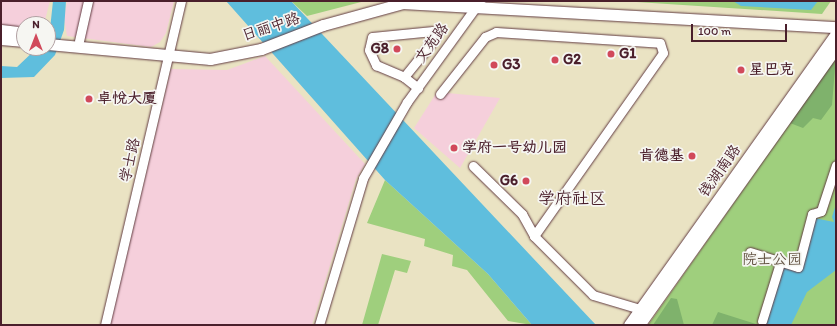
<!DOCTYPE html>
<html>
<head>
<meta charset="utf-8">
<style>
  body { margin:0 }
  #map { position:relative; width:837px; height:326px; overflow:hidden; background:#eae3c3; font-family:Itim,"LXGW WenKai TC",sans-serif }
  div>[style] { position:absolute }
  .built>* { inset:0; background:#f5cfdb }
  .green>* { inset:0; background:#9fcf7d }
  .forest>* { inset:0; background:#7fb26c }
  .water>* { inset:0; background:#5fbedd }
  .roads { filter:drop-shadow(0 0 1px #623c42) drop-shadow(0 0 1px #623c42) }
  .minor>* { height:9px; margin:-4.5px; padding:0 4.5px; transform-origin:4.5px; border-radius:4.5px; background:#fff }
  .major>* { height:11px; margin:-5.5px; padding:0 5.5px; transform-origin:5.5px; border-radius:5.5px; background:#fff }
  .dots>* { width:11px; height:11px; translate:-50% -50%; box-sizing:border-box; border:2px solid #f6f6f2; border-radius:50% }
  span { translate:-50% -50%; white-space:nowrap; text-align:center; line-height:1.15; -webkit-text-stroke:3.5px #f6f6f2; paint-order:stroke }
  .street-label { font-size:15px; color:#4a1f2b }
  .poi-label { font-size:15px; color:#4a1f2b; font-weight:700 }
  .right { translate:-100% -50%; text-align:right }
  .left { translate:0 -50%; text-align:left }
  .park-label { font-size:15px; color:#645444 }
  .quarter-label { font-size:17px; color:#4a1f2b }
  .frame { position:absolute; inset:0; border:2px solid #4a1f2b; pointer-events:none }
  .north { position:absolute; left:16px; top:16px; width:40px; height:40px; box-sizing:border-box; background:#f6f6f2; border:1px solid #b1a0a2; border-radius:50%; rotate:0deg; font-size:11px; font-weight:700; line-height:16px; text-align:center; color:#4a1f2b }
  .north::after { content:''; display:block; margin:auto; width:14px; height:18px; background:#d1495b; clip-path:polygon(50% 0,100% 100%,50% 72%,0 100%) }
  .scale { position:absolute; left:691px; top:24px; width:96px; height:18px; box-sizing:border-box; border:2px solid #4a1f2b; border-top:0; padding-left:5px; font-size:12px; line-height:14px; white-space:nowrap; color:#4a1f2b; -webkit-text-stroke:3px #f6f6f2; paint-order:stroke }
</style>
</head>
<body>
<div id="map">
  <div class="built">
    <i style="clip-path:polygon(1px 1px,50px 1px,44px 24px,24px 24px,24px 31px,1px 27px)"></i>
    <i style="clip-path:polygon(67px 1px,174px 1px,166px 33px,160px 42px,151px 47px,67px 36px,64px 19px)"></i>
    <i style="clip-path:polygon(265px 56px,365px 164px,356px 179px,312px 325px,110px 325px,171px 69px,227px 70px)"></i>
    <i style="clip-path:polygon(437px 92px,500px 98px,460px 168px,414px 128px)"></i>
  </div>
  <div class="green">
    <i style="clip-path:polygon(291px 1px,365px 1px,307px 16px)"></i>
    <i style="clip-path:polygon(621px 1px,831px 1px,822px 14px)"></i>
    <i style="clip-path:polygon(836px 56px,836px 325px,648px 325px,790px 123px)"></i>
    <i style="clip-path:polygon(385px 180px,488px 274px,532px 325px,508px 321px,467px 270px,452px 266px,453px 255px,424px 246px,425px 239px,367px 223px)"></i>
    <i style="clip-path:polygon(382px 254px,411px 261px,407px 273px,395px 270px,378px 325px,362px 325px)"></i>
  </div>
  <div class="forest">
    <i style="clip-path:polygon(836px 56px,832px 105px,821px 120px,813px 118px,803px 128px,790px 123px)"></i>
    <i style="clip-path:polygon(671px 298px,677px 299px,684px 325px,653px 325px)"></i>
    <i style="clip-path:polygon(718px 312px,759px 325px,712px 325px)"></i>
  </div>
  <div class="water">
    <i style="clip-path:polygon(53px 1px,66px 1px,64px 30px,55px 55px,34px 77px,1px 78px,1px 66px,17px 67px,37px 48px,48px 48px)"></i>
    <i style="clip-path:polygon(226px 1px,291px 1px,596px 325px,532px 325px,488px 274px,385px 180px)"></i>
    <i style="clip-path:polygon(733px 1px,818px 1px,811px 10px,741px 6px)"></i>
    <i style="clip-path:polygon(836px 204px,836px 270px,807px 292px,791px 325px,763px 325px,781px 267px,798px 271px,814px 218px,834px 222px,832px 217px)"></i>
  </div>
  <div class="roads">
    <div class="minor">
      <i style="left:79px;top:41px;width:41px;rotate:-77.3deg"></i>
      <i style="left:404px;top:77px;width:48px;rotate:-51deg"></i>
      <i style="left:434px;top:40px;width:9px;rotate:-96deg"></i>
      <i style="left:433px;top:31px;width:61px;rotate:174.4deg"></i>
      <i style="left:372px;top:37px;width:13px;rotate:103deg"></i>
      <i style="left:369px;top:50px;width:17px;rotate:65deg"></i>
      <i style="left:376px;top:65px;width:30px;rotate:23deg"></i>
      <i style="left:404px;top:77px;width:18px;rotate:38deg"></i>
      <i style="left:440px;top:94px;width:73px;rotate:-51.7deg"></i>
      <i style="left:485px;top:37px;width:12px;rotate:-24deg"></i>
      <i style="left:496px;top:32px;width:164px;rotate:3.8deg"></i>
      <i style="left:660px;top:43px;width:10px;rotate:73deg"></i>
      <i style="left:663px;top:53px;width:224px;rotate:125.2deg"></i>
      <i style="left:534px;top:236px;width:83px;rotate:45deg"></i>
      <i style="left:593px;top:295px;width:49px;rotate:16.6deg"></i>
      <i style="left:473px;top:166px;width:69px;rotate:44.4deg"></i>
      <i style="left:522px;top:214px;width:25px;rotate:61deg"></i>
      <i style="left:750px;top:252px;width:50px;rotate:17.4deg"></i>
      <i style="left:798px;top:267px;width:55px;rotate:-75.2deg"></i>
      <i style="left:812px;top:214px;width:9px;rotate:-18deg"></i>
      <i style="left:821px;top:211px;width:48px;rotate:-71.9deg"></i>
      <i style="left:762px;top:321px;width:61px;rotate:-72.8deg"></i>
      <i style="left:105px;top:325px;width:333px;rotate:-76.8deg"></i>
      <i style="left:319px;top:325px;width:153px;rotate:-73.3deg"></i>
      <i style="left:363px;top:178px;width:88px;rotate:-59.9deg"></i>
      <i style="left:407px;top:102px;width:125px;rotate:-54.1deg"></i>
    </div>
    <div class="major">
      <i style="left:1px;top:30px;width:23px;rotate:7deg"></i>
      <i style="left:1px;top:39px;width:23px;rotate:5deg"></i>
      <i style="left:48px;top:44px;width:163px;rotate:5.3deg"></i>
      <i style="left:210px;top:59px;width:52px;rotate:-11.1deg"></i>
      <i style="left:261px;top:49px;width:66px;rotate:-21.2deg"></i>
      <i style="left:323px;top:25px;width:83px;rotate:-15.4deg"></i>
      <i style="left:403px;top:3px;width:434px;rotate:3.2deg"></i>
      <i style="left:629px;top:325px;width:357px;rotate:-54.6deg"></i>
      <i style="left:639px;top:325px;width:340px;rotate:-54.6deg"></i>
    </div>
  </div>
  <div class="dots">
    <i style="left:397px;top:49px;background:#d1495b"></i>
    <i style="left:611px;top:54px;background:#d1495b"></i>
    <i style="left:555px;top:60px;background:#d1495b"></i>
    <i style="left:494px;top:65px;background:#d1495b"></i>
    <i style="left:741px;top:70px;background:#d1495b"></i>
    <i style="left:89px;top:99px;background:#d1495b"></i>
    <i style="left:454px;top:148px;background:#d1495b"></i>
    <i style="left:692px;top:156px;background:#d1495b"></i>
    <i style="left:526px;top:181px;background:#d1495b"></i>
  </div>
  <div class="street-label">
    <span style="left:271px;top:27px;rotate:-18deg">日丽中路</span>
    <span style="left:432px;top:43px;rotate:-54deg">文苑路</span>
    <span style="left:130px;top:160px;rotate:-77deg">学士路</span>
    <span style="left:720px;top:171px;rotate:-55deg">钱湖南路</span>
  </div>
  <div class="poi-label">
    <span class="right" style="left:389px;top:49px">G8</span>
    <span class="left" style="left:619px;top:54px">G1</span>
    <span class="left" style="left:563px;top:60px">G2</span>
    <span class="left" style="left:502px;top:65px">G3</span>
    <span class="left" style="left:749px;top:70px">星巴克</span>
    <span class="left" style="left:97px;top:99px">卓悦大厦</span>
    <span class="left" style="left:462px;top:148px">学府一号幼儿园</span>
    <span class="right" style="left:684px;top:156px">肯德基</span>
    <span class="right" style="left:518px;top:181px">G6</span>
  </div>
  <div class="park-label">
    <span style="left:772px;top:260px">院士公园</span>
  </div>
  <div class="quarter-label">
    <span style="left:572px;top:199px">学府社区</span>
  </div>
  <div class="frame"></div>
  <div class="north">N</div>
  <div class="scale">100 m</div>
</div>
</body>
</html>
